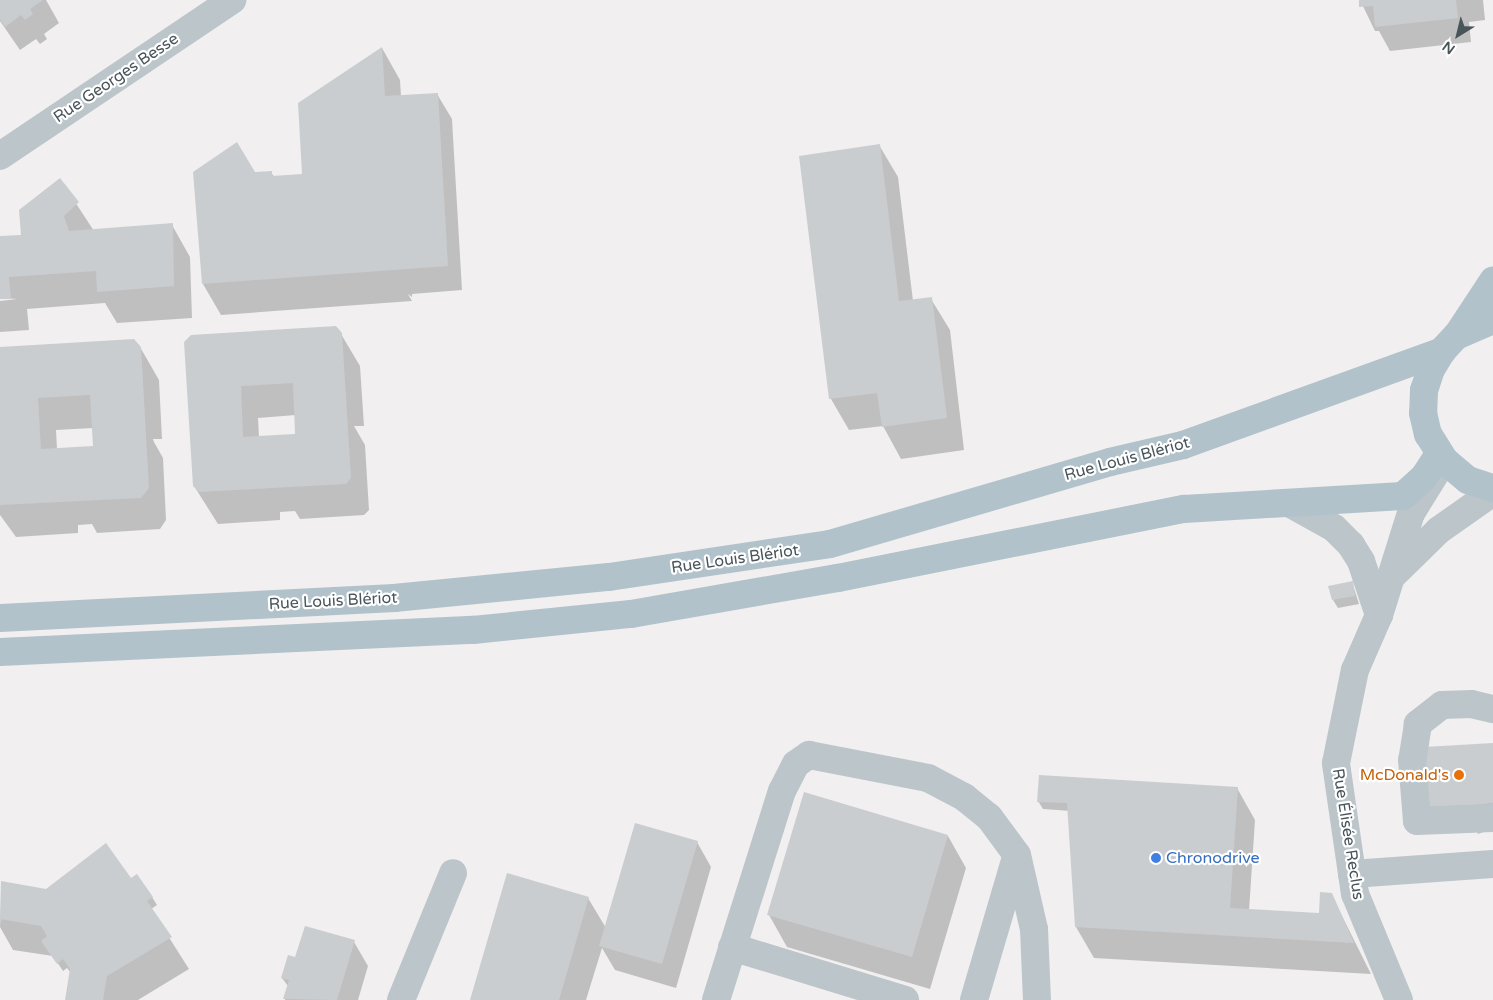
<!DOCTYPE html>
<html>
<head>
<meta charset="utf-8">
<style>
  body { margin:0 }
  #map { position:relative; width:1493px; height:1000px; overflow:hidden; background:#f1efef; font-family:"Varela Round",sans-serif }
  div>[style] { position:absolute }
  .shadow>* { inset:0; background:#0003 }
  .building>* { inset:0; background:#c9cdd0 }
  .minor>* { height:28px; margin:-14px; padding:0 14px; transform-origin:14px; border-radius:14px; background:#bbc5ca }
  .major>* { height:28px; margin:-14px; padding:0 14px; transform-origin:14px; border-radius:14px; background:#b1c2cb }
  .dots>* { width:14px; height:14px; translate:-50% -50%; box-sizing:border-box; border:2px solid #fff; border-radius:50% }
  span { translate:-50% -50%; white-space:nowrap; text-align:center; line-height:1.15; -webkit-text-stroke:4.5px #fff; paint-order:stroke }
  .street-label { font-size:16px; color:#49555a }
  .food-label { font-size:16px; color:#c56008 }
  .right { translate:-100% -50%; text-align:right }
  .shop-label { font-size:16px; color:#366cbe }
  .left { translate:0 -50%; text-align:left }
  .north { position:absolute; left:1433px; top:10px; width:50px; height:50px; -webkit-text-stroke:4px #fff; paint-order:stroke; rotate:216deg; font-size:14px; font-weight:700; line-height:20px; text-align:center; color:#49555a }
  .north::after { content:''; display:block; margin:auto; width:18px; height:22px; background:#49555a; clip-path:polygon(50% 0,100% 100%,50% 72%,0 100%) }
</style>
</head>
<body>
<div id="map">
  <div class="shadow">
    <i style="clip-path:polygon(0 0,46px 0,59px 23px,44px 34px,47px 39px,40px 44px,36px 39px,20px 50px,0 21px)"></i>
    <i style="clip-path:polygon(1360px 0,1483px 0,1485px 20px,1469px 22px,1471px 42px,1390px 51px,1379px 31px,1375px 31px)"></i>
    <i style="clip-path:polygon(382px 48px,400px 80px,401px 96px,437px 94px,452px 119px,462px 290px,412px 294px,412px 297px,408px 294px,412px 301px,221px 315px,203px 284px,255px 173px,271px 172px,274px 177px,303px 175px)"></i>
    <i style="clip-path:polygon(879px 145px,898px 177px,913px 301px,931px 299px,950px 330px,964px 450px,901px 459px,883px 426px,849px 430px,831px 399px)"></i>
    <i style="clip-path:polygon(60px 179px,94px 231px,172px 225px,190px 257px,192px 318px,117px 323px,105px 303px,27px 309px,29px 330px,0 332px,0 301px,17px 299px,0 298px,0 238px,22px 236px)"></i>
    <i style="clip-path:polygon(evenodd,341px 334px,360px 366px,364px 426px,354px 426px,365px 445px,369px 510px,364px 515px,300px 519px,295px 511px,280px 512px,280px 520px,218px 524px,194px 486px,189px 404px,341px 334px,296px 415px,297px 435px,259px 437px,258px 418px,296px 415px)"></i>
    <i style="clip-path:polygon(evenodd,140px 347px,159px 380px,162px 439px,153px 439px,154px 442px,163px 458px,166px 520px,160px 529px,97px 533px,92px 524px,78px 525px,78px 533px,16px 537px,0 515px,0 348px,140px 347px,93px 428px,94px 447px,57px 449px,56px 430px,93px 428px)"></i>
    <i style="clip-path:polygon(1352px 582px,1359px 604px,1338px 608px,1333px 600px)"></i>
    <i style="clip-path:polygon(1493px 744px,1493px 828px,1478px 834px,1476px 829px,1428px 807px)"></i>
    <i style="clip-path:polygon(1237px 788px,1255px 820px,1249px 911px,1320px 915px,1331px 894px,1371px 974px,1094px 958px,1076px 927px,1071px 811px,1043px 809px,1038px 801px)"></i>
    <i style="clip-path:polygon(948px 836px,966px 868px,930px 989px,787px 947px,769px 915px)"></i>
    <i style="clip-path:polygon(697px 842px,711px 867px,676px 988px,615px 970px,602px 948px,586px 1000px,471px 1000px,588px 898px,606px 928px)"></i>
    <i style="clip-path:polygon(131px 880px,152px 897px,157px 905px,151px 909px,189px 969px,138px 1000px,66px 1000px,71px 973px,67px 968px,63px 971px,53px 956px,13px 950px,0 927px,2px 882px,46px 891px)"></i>
    <i style="clip-path:polygon(354px 942px,368px 966px,358px 1000px,285px 1000px,288px 986px,282px 978px,294px 958px)"></i>
  </div>
  <div class="building">
    <i style="clip-path:polygon(0 0,43px 0,30px 9px,33px 14px,25px 20px,21px 15px,5px 27px,0 19px)"></i>
    <i style="clip-path:polygon(1359px 0,1456px 0,1458px 18px,1375px 27px,1373px 6px,1359px 7px)"></i>
    <i style="clip-path:polygon(382px 47px,385px 96px,438px 93px,448px 266px,202px 284px,193px 172px,237px 142px,255px 172px,272px 171px,272px 176px,302px 174px,298px 103px)"></i>
    <i style="clip-path:polygon(880px 144px,899px 301px,932px 297px,947px 418px,882px 427px,877px 393px,829px 399px,799px 156px)"></i>
    <i style="clip-path:polygon(60px 178px,79px 202px,64px 216px,69px 231px,173px 223px,174px 286px,97px 292px,96px 271px,9px 277px,11px 299px,0 299px,0 236px,21px 235px,19px 210px)"></i>
    <i style="clip-path:polygon(evenodd,336px 326px,342px 333px,351px 478px,346px 484px,199px 492px,193px 486px,184px 342px,191px 335px,336px 326px,293px 383px,295px 434px,243px 437px,241px 386px,293px 383px)"></i>
    <i style="clip-path:polygon(evenodd,134px 339px,141px 347px,149px 488px,141px 498px,0 505px,0 347px,134px 339px,90px 395px,93px 446px,41px 449px,38px 398px,90px 395px)"></i>
    <i style="clip-path:polygon(1353px 581px,1355px 596px,1332px 600px,1328px 586px)"></i>
    <i style="clip-path:polygon(1493px 743px,1493px 803px,1472px 805px,1472px 809px,1463px 809px,1463px 805px,1427px 807px,1424px 747px)"></i>
    <i style="clip-path:polygon(1039px 775px,1238px 787px,1230px 908px,1319px 913px,1320px 892px,1332px 893px,1354px 943px,1075px 927px,1067px 803px,1037px 802px)"></i>
    <i style="clip-path:polygon(804px 792px,948px 835px,912px 957px,767px 915px)"></i>
    <i style="clip-path:polygon(635px 823px,698px 841px,662px 964px,599px 946px)"></i>
    <i style="clip-path:polygon(106px 843px,131px 878px,137px 874px,153px 897px,147px 901px,172px 937px,107px 976px,103px 1000px,65px 1000px,70px 969px,63px 959px,57px 964px,41px 941px,47px 936px,41px 926px,0 919px,1px 881px,46px 889px)"></i>
    <i style="clip-path:polygon(507px 873px,589px 897px,559px 1000px,470px 1000px)"></i>
    <i style="clip-path:polygon(305px 926px,355px 940px,337px 1000px,283px 999px,289px 980px,281px 978px,288px 955px,295px 957px)"></i>
  </div>
  <div class="minor">
    <i style="left:0;top:156px;width:280px;rotate:-33.9deg"></i>
    <i style="left:1289px;top:503px;width:51px;rotate:29.1deg"></i>
    <i style="left:1334px;top:528px;width:24px;rotate:45deg"></i>
    <i style="left:1351px;top:545px;width:19px;rotate:58deg"></i>
    <i style="left:1361px;top:561px;width:57px;rotate:71.6deg"></i>
    <i style="left:1393px;top:575px;width:64px;rotate:-44.4deg"></i>
    <i style="left:1439px;top:530px;width:66px;rotate:-35.1deg"></i>
    <i style="left:1493px;top:709px;width:22px;rotate:-167deg"></i>
    <i style="left:1472px;top:704px;width:30px;rotate:178deg"></i>
    <i style="left:1442px;top:705px;width:31px;rotate:142deg"></i>
    <i style="left:1418px;top:724px;width:36px;rotate:99deg"></i>
    <i style="left:1412px;top:760px;width:61px;rotate:85.3deg"></i>
    <i style="left:1417px;top:821px;width:76px;rotate:-2.3deg"></i>
    <i style="left:1352px;top:874px;width:141px;rotate:-4.1deg"></i>
    <i style="left:732px;top:947px;width:181px;rotate:17deg"></i>
    <i style="left:401px;top:1000px;width:137px;rotate:-67.7deg"></i>
    <i style="left:716px;top:1000px;width:219px;rotate:-72.5deg"></i>
    <i style="left:782px;top:791px;width:30px;rotate:-63deg"></i>
    <i style="left:796px;top:764px;width:16px;rotate:-35deg"></i>
    <i style="left:809px;top:755px;width:121px;rotate:10.9deg"></i>
    <i style="left:928px;top:778px;width:41px;rotate:27.8deg"></i>
    <i style="left:964px;top:797px;width:32px;rotate:39deg"></i>
    <i style="left:989px;top:817px;width:47px;rotate:53.6deg"></i>
    <i style="left:1017px;top:855px;width:76px;rotate:77.1deg"></i>
    <i style="left:1034px;top:929px;width:71px;rotate:87.6deg"></i>
    <i style="left:974px;top:1000px;width:149px;rotate:-73.6deg"></i>
    <i style="left:1399px;top:1000px;width:115px;rotate:-112.5deg"></i>
    <i style="left:1355px;top:894px;width:132px;rotate:-98.3deg"></i>
    <i style="left:1336px;top:763px;width:95px;rotate:-78.5deg"></i>
    <i style="left:1355px;top:670px;width:60px;rotate:-66.4deg"></i>
    <i style="left:1379px;top:615px;width:107px;rotate:-72.6deg"></i>
    <i style="left:1411px;top:513px;width:49px;rotate:-58.2deg"></i>
  </div>
  <div class="major">
    <i style="left:1493px;top:320px;width:40px;rotate:156.6deg"></i>
    <i style="left:1456px;top:336px;width:21px;rotate:133deg"></i>
    <i style="left:1442px;top:351px;width:21px;rotate:121deg"></i>
    <i style="left:1431px;top:369px;width:22px;rotate:108deg"></i>
    <i style="left:1424px;top:390px;width:23px;rotate:92deg"></i>
    <i style="left:1423px;top:413px;width:22px;rotate:77deg"></i>
    <i style="left:1428px;top:434px;width:31px;rotate:58deg"></i>
    <i style="left:1444px;top:460px;width:31px;rotate:40deg"></i>
    <i style="left:1468px;top:480px;width:26px;rotate:18deg"></i>
    <i style="left:1458px;top:334px;width:64px;rotate:-56.6deg"></i>
    <i style="left:0;top:618px;width:395px;rotate:-2.9deg"></i>
    <i style="left:394px;top:598px;width:216px;rotate:-5.6deg"></i>
    <i style="left:609px;top:577px;width:223px;rotate:-8.5deg"></i>
    <i style="left:830px;top:544px;width:292px;rotate:-16.3deg"></i>
    <i style="left:1110px;top:462px;width:75px;rotate:-13.1deg"></i>
    <i style="left:1183px;top:445px;width:276px;rotate:-19.9deg"></i>
    <i style="left:0;top:652px;width:474px;rotate:-2.7deg"></i>
    <i style="left:473px;top:630px;width:159px;rotate:-5.8deg"></i>
    <i style="left:631px;top:614px;width:210px;rotate:-9.9deg"></i>
    <i style="left:838px;top:578px;width:353px;rotate:-11.3deg"></i>
    <i style="left:1184px;top:509px;width:219px;rotate:-3.4deg"></i>
    <i style="left:1403px;top:496px;width:28px;rotate:-42deg"></i>
    <i style="left:1424px;top:477px;width:27px;rotate:-57deg"></i>
  </div>
  <div class="dots">
    <i style="left:1459px;top:775px;background:#e8710a"></i>
    <i style="left:1156px;top:858px;background:#3f7fe0"></i>
  </div>
  <div class="street-label">
    <span style="left:116px;top:78px;rotate:-34deg">Rue Georges Besse</span>
    <span style="left:1127px;top:459px;rotate:-15deg">Rue Louis Blériot</span>
    <span style="left:735px;top:559px;rotate:-8deg">Rue Louis Blériot</span>
    <span style="left:333px;top:601px;rotate:-3deg">Rue Louis Blériot</span>
    <span style="left:1348px;top:834px;rotate:81deg">Rue Élisée Reclus</span>
  </div>
  <div class="food-label">
    <span class="right" style="left:1449px;top:775px">McDonald's</span>
  </div>
  <div class="shop-label">
    <span class="left" style="left:1166px;top:858px">Chronodrive</span>
  </div>
  <div class="north">N</div>
</div>
</body>
</html>
